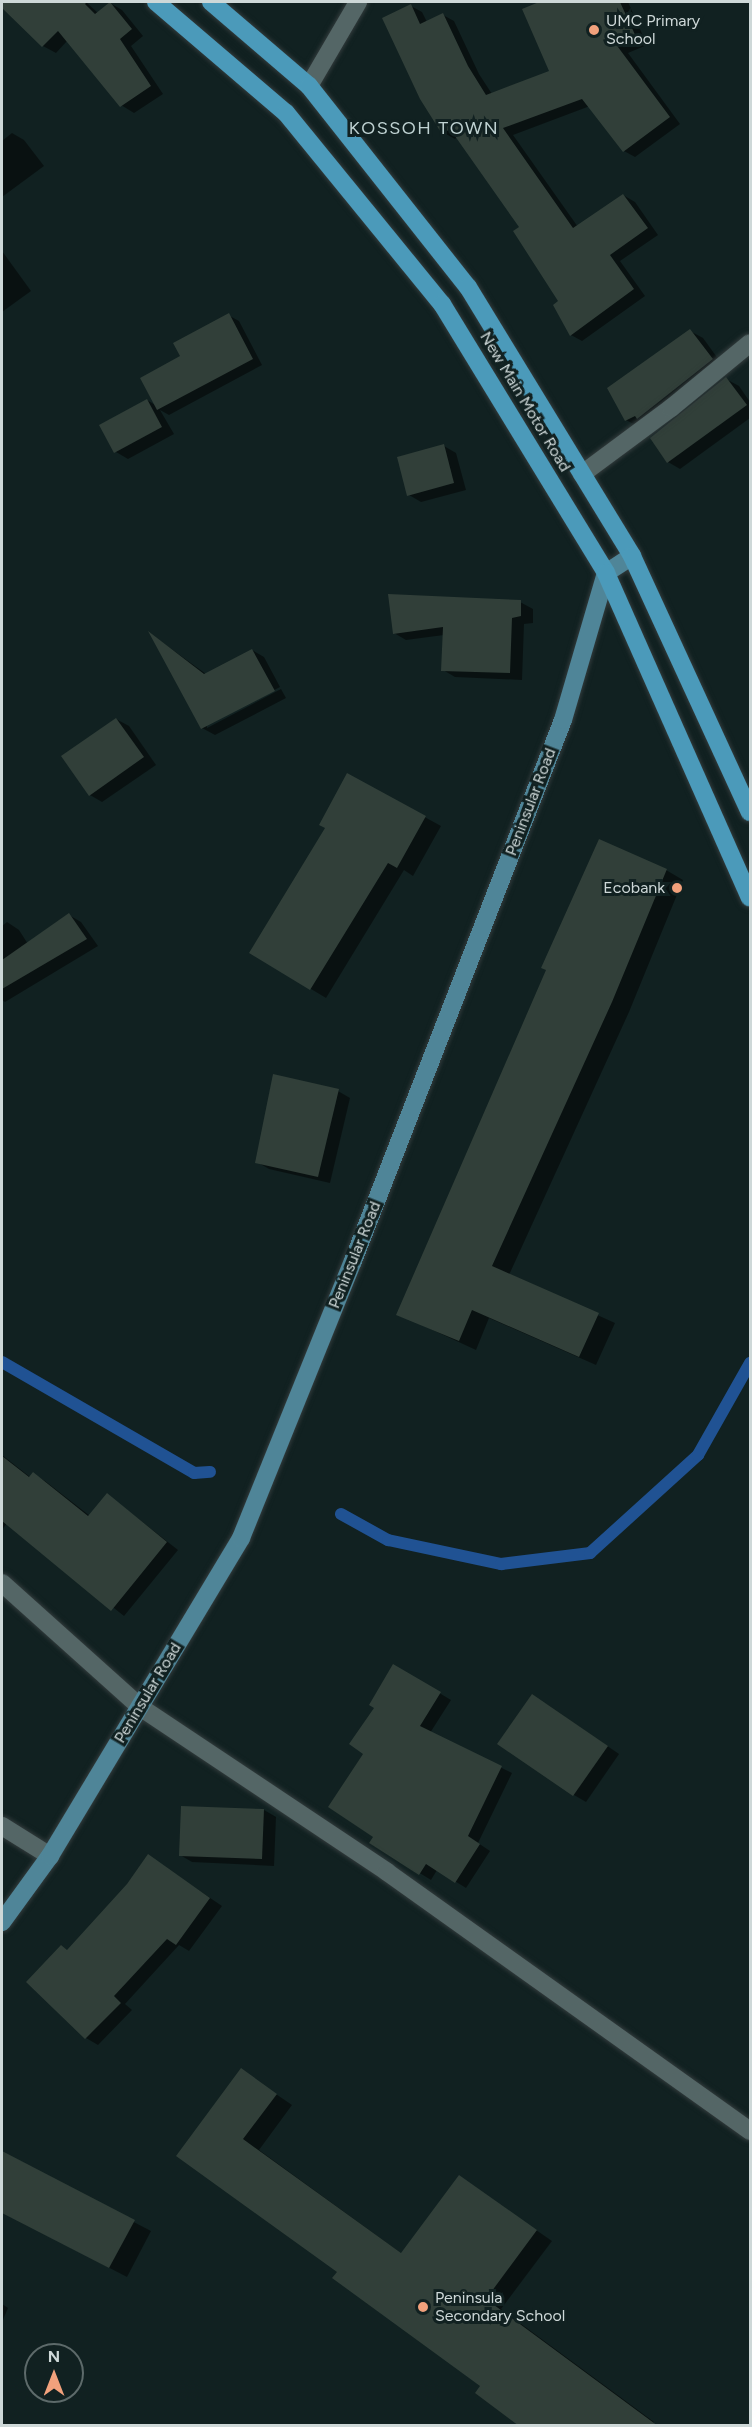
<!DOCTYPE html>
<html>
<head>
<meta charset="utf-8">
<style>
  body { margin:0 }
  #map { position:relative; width:752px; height:2427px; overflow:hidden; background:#112121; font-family:Figtree,sans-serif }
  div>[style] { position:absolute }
  .shadow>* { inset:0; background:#0007 }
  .stream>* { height:12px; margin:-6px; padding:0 6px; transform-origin:6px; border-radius:6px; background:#205293 }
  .building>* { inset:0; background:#313f39 }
  .roads { filter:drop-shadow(0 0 2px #323b3c) drop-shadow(0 0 2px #323b3c) }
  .minor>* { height:18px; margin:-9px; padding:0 9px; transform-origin:9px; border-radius:9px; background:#546666 }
  .major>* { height:18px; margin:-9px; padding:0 9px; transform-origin:9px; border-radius:9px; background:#4f8598 }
  .highway>* { height:18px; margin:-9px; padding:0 9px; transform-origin:9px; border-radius:9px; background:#4b9aba }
  .dots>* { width:16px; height:16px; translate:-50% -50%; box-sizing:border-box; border:3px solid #112121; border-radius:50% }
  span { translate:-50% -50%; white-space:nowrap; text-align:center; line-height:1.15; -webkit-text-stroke:6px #112121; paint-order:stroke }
  .poi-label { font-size:16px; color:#ced8d8 }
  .left { translate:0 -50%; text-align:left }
  .right { translate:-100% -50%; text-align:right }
  .street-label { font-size:16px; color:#ced8d8 }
  .neighbourhood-label { font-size:18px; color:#bfd2d2; letter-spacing:1.5px }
  .frame { position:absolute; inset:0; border:3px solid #ced8d8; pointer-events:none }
  .north { position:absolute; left:24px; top:2343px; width:60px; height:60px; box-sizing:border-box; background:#112121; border:2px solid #5d6a6a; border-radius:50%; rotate:0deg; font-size:16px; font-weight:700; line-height:24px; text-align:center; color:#ced8d8 }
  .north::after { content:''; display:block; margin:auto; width:21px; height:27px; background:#f1a17c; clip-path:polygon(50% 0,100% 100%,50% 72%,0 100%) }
</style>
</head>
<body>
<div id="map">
  <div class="shadow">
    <i style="clip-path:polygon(13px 2px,86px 2px,98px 13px,110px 3px,122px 10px,143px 36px,131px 46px,163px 94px,134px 113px,121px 105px,67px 41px,56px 53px,43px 46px,5px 9px)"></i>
    <i style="clip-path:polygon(543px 2px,628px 2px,647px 45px,628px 53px,680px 124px,635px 157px,624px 151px,590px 106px,513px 135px,578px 227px,623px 195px,635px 202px,658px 235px,620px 261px,645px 296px,582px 341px,571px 335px,560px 302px,521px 228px,457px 137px,455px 139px,444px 133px,411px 6px,422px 12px,427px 22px,443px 15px,454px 21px,479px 74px,492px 94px,551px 72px,524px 10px)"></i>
    <i style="clip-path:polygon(12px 133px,24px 140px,44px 166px,2px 197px,2px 141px)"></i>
    <i style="clip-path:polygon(2px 251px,31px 291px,2px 312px)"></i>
    <i style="clip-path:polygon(228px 315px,239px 321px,262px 365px,169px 415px,160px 410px,174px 434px,128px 459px,116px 452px,101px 425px,147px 400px,157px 406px,182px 356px)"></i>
    <i style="clip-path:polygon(690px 331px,703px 338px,724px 367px,639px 427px,626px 420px,609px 388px)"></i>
    <i style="clip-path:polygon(726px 379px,739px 386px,750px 402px,750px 418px,680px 469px,668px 462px)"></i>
    <i style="clip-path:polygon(444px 446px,456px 453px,466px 490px,421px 502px,409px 495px)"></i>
    <i style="clip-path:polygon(520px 602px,533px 609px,533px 623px,524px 624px,522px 680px,455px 677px,443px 670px,444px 635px,406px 640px,394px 633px)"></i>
    <i style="clip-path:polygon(152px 635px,206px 674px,252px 650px,264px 657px,280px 687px,207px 725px,207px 728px,281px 689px,286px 698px,215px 735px,202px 728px)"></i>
    <i style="clip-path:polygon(116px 719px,129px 726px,156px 765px,102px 802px,90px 795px)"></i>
    <i style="clip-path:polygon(348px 775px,441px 826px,413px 876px,404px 870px,326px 998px,251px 953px,327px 828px)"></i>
    <i style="clip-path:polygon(666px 870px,683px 880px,629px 1012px,509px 1275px,615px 1323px,596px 1365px,489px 1318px,476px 1350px,398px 1314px,548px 970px)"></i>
    <i style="clip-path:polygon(69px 915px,81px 922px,98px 946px,5px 1002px,2px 1000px,2px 926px,7px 922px,19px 930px,28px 944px)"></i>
    <i style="clip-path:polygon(338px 1091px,350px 1098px,330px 1183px,269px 1169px,257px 1162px)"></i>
    <i style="clip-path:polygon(2px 1455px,30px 1477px,33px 1474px,45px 1481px,90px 1516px,108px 1495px,178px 1550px,124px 1616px,7px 1523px,2px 1530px)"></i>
    <i style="clip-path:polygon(394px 1666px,451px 1700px,430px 1733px,512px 1773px,478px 1843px,490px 1851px,466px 1888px,437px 1870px,431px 1880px,371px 1843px,375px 1837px,365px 1753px,376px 1707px)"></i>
    <i style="clip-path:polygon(545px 1703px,619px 1754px,586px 1802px,574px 1795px)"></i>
    <i style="clip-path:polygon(264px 1810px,276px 1817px,274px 1866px,192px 1862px,180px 1855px)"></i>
    <i style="clip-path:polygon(148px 1856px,222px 1906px,189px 1951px,179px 1945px,125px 2004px,132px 2010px,98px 2045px,86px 2038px,68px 1951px,128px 1885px)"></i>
    <i style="clip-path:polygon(241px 2070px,292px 2105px,259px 2150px,402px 2254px,459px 2177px,552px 2241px,501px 2309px,654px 2422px,651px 2426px,482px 2386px,339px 2272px,178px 2155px)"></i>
    <i style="clip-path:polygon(9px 2157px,151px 2231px,127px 2277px,2px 2212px,2px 2171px)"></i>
    <i style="clip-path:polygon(2px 2304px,8px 2308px,2px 2322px)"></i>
  </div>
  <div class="stream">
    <i style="left:2px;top:1362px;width:222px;rotate:30deg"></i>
    <i style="left:194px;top:1473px;width:16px;rotate:-4deg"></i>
    <i style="left:341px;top:1514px;width:54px;rotate:29deg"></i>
    <i style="left:388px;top:1540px;width:116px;rotate:12deg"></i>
    <i style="left:501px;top:1564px;width:90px;rotate:-7deg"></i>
    <i style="left:590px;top:1553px;width:146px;rotate:-42.2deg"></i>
    <i style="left:698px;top:1455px;width:106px;rotate:-60.5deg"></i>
  </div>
  <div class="building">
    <i style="clip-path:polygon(2px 2px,87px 2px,85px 4px,95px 14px,110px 2px,132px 29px,120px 39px,151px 86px,120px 107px,58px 31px,42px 47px,2px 8px)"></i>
    <i style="clip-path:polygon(539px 2px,620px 2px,637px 39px,618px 47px,670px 117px,623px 152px,582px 99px,503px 128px,573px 228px,623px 194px,648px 228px,610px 255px,634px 289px,570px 336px,553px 305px,558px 301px,513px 231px,519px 227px,450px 129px,442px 134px,420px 99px,382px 18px,411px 4px,420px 24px,443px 13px,468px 66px,486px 95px,549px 71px,522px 9px)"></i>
    <i style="clip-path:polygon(229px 313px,253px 359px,157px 410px,140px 378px,180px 356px,173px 343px)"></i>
    <i style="clip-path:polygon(690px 329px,713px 359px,637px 419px,635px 416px,625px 421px,607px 388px)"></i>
    <i style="clip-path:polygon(726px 377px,747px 405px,667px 463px,650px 438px)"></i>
    <i style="clip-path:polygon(147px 399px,162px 427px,114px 453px,99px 425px)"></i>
    <i style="clip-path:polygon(444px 444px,454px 483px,407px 496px,397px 457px)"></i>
    <i style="clip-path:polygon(388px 594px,521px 600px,521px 616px,512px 618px,510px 673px,441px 671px,443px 627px,393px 634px)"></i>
    <i style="clip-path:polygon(148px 631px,204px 674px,252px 649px,275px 691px,201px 729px)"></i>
    <i style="clip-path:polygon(116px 718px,144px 757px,89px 796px,61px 756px)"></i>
    <i style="clip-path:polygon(347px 773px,426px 816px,397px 868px,388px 863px,310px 990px,249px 953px,325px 828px,319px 825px)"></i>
    <i style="clip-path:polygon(599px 839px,667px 869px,612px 1002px,492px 1266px,599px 1313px,579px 1357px,472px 1310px,459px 1341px,396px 1315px,546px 970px,541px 968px)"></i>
    <i style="clip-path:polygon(69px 913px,87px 939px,2px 989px,2px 960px)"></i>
    <i style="clip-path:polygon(273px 1074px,339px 1089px,318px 1177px,255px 1163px)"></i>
    <i style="clip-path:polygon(2px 1456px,29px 1477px,33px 1472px,88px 1516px,107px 1493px,167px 1542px,111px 1611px,2px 1521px)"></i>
    <i style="clip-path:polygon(393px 1664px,441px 1692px,420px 1726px,502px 1766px,468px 1836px,480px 1844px,455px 1883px,426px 1864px,419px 1875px,369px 1843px,373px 1837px,328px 1807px,363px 1754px,349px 1744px,374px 1708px,369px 1705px)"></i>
    <i style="clip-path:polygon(532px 1694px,608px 1746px,573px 1796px,497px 1744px)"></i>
    <i style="clip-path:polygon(181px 1806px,264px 1809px,262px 1859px,179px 1856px)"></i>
    <i style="clip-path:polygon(148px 1854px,210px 1898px,176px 1945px,167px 1939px,114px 1996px,121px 2003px,85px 2039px,26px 1982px,61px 1945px,67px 1950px,127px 1884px)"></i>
    <i style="clip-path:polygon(241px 2068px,277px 2094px,243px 2139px,401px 2253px,459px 2175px,537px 2230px,486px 2299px,658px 2426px,519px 2426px,475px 2393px,480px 2386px,332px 2278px,337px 2272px,176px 2156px)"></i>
    <i style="clip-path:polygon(2px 2151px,135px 2220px,109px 2268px,2px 2213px)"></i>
  </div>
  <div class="roads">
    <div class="minor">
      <i style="left:309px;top:86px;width:97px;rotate:-59.7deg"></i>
      <i style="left:582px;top:474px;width:111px;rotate:-36.6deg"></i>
      <i style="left:671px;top:408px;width:102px;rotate:-39.4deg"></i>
      <i style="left:2px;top:1583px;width:186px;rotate:41.9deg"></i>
      <i style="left:140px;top:1707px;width:297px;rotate:33.7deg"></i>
      <i style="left:387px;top:1872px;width:446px;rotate:35.5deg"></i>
      <i style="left:2px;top:1826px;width:57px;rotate:32deg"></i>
    </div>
    <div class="major">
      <i style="left:2px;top:1922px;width:82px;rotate:-54deg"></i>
      <i style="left:50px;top:1856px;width:371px;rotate:-59deg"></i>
      <i style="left:241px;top:1538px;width:299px;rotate:-68deg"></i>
      <i style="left:353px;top:1261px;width:580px;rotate:-68.79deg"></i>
      <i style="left:563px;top:720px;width:153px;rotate:-73.7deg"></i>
      <i style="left:606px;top:573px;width:31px;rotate:-33deg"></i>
    </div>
    <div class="highway">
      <i style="left:156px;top:2px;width:171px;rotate:40.5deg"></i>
      <i style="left:286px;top:113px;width:247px;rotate:50.8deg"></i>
      <i style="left:442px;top:304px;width:315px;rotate:58.6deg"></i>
      <i style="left:606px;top:573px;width:355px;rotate:66.1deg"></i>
      <i style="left:211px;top:2px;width:129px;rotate:40.6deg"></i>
      <i style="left:309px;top:86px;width:256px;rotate:51.7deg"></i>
      <i style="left:468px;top:287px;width:315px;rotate:58.6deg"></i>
      <i style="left:632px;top:556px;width:282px;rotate:65.3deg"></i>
    </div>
  </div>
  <div class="dots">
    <i style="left:594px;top:30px;background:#f1a17c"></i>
    <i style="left:677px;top:888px;background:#f1a17c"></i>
    <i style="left:423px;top:2307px;background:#f1a17c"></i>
  </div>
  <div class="poi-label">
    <span class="left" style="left:606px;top:30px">UMC Primary<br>School</span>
    <span class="right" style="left:665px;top:888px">Ecobank</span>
    <span class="left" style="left:435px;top:2307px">Peninsula<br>Secondary School</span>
  </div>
  <div class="street-label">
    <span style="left:525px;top:402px;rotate:59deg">New Main Motor Road</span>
    <span style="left:531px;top:802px;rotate:-69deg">Peninsular Road</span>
    <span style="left:355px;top:1255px;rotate:-68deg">Peninsular Road</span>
    <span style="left:148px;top:1693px;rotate:-59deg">Peninsular Road</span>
  </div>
  <div class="neighbourhood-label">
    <span style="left:424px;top:128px">KOSSOH TOWN</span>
  </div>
  <div class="frame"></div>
  <div class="north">N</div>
</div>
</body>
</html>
